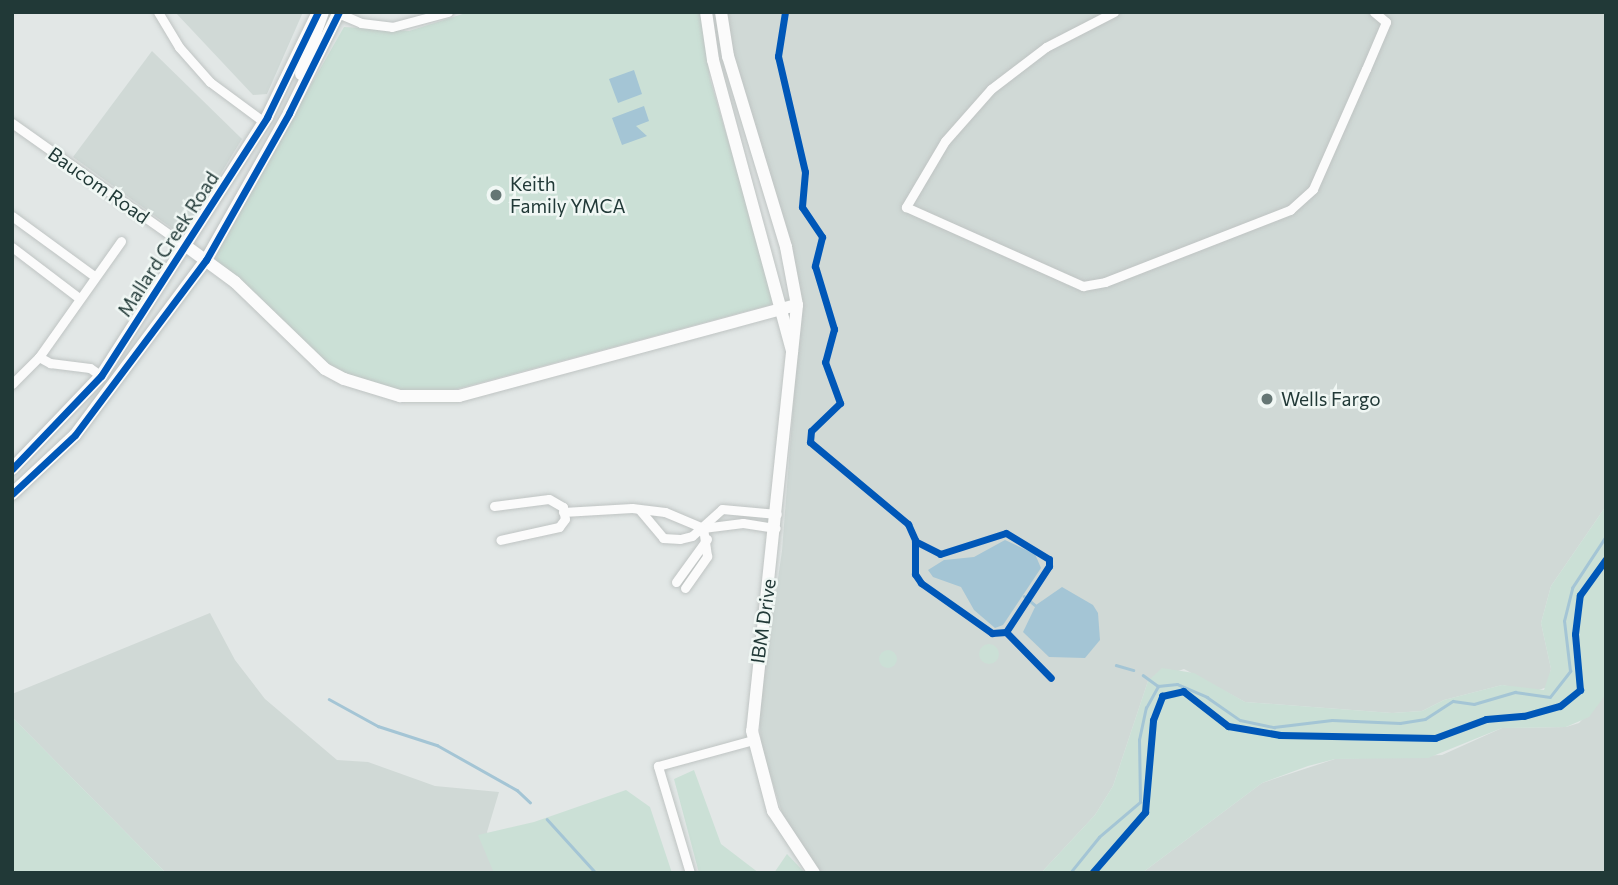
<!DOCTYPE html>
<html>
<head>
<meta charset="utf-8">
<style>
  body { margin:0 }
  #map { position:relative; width:1618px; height:885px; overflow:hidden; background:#e2e7e6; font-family:Commissioner,sans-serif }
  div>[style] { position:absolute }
  .built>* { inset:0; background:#d0d9d6 }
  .green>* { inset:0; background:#cbe0d6 }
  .round { border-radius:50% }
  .water>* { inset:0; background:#a4c5d5 }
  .stream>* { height:2.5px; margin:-1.25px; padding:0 1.25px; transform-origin:1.25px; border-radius:1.25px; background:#a4c5d5 }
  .roads { filter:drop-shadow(0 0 2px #bfc4c3) drop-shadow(0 0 2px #bfc4c3) }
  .minor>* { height:9px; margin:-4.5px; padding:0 4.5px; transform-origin:4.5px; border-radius:4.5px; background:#fbfbfb }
  .tertiary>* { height:12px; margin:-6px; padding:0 6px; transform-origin:6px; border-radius:6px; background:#fbfbfb }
  .secondary>* { height:12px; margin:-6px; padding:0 6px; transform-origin:6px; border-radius:6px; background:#fbfbfb }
  .cycleway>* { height:7px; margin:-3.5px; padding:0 3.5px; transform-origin:3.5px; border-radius:3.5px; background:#0057b8 }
  .dots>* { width:19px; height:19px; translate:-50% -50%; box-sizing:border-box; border:4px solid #f0f7f4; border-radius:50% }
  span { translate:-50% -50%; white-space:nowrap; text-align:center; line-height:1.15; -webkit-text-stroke:5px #f0f7f4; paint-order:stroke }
  .poi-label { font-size:19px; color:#213937 }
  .left { translate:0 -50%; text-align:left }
  .street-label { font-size:19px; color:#213937 }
  .frame { position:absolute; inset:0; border:14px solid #213937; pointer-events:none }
</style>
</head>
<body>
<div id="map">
  <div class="built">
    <i style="clip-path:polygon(175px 12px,303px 12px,267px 94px,253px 95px)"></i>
    <i style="clip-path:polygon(726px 12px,1606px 12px,1606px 506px,1551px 586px,1541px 623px,1551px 669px,1547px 687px,1536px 691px,1502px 685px,1444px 700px,1422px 711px,1392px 713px,1245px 702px,1184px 669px,1148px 681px,1113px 786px,1095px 815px,1041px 873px,820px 873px,783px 816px,761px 746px,759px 709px,782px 551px,800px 317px,793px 255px,732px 51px)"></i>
    <i style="clip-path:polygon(152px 51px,242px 139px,190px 224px,173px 229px,73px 157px)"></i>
    <i style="clip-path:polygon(210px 613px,235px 660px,265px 699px,337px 760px,368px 762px,435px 786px,499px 792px,487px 832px,504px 873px,166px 873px,12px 717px,12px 694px)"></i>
    <i style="clip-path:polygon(1606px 694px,1606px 873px,1142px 873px,1262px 783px,1335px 759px,1442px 755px,1502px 728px,1566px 727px,1579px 723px)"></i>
  </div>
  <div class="green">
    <i style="clip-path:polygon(469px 12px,702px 12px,710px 79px,775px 299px,770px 305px,438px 394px,374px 387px,325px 364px,217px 265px,215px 257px,231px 225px,344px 27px,409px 31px)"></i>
    <i style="clip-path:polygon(1606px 506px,1606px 694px,1589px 717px,1566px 727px,1502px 728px,1428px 758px,1335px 759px,1308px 766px,1262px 783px,1142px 873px,1041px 873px,1095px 815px,1113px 786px,1148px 681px,1162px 668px,1194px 673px,1245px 702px,1392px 713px,1422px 711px,1444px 700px,1502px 685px,1544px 690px,1551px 669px,1541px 623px,1551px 586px)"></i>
    <i class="round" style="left:979px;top:644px;width:20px;height:20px"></i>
    <i class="round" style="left:879px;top:650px;width:18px;height:18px"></i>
    <i style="clip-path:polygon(12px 717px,166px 873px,12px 873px)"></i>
    <i style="clip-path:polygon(694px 770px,721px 844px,759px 873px,699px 873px,674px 779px)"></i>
    <i style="clip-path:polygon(626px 790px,650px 807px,672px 873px,494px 873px,478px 835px,534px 822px)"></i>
    <i style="clip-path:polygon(787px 854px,805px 873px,774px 873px)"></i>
  </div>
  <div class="water">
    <i style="clip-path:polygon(634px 70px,642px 94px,618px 103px,609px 79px)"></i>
    <i style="clip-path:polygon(644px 106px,649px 121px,636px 126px,647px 136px,622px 145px,612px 118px)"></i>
    <i style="clip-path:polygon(1005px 540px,1035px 554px,1041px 568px,1003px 625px,995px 628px,974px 610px,961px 587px,933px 577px,928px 570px,944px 560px,974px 557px)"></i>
    <i style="clip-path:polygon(1062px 587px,1093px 605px,1098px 613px,1100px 640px,1085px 658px,1049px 657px,1023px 632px,1036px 605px)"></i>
  </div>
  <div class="stream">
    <i style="left:1024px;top:596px;width:14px;rotate:39deg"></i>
    <i style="left:1116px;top:665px;width:18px;rotate:16deg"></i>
    <i style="left:1143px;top:675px;width:19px;rotate:36deg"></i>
    <i style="left:329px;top:699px;width:56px;rotate:28.9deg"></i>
    <i style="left:378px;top:726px;width:62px;rotate:17.9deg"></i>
    <i style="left:437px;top:745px;width:92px;rotate:29.4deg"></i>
    <i style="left:517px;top:790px;width:18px;rotate:43deg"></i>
    <i style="left:547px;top:819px;width:73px;rotate:47.8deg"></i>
    <i style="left:1070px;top:873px;width:46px;rotate:-51.1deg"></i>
    <i style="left:1099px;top:837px;width:54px;rotate:-40.5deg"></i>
    <i style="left:1140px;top:802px;width:62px;rotate:-90.9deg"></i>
    <i style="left:1139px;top:740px;width:33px;rotate:-78deg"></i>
    <i style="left:1146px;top:708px;width:25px;rotate:-61deg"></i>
    <i style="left:1158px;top:686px;width:19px;rotate:-6deg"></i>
    <i style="left:1177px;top:684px;width:33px;rotate:23deg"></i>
    <i style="left:1207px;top:697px;width:40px;rotate:34.9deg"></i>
    <i style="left:1240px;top:720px;width:35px;rotate:12deg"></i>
    <i style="left:1274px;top:727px;width:58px;rotate:-6.9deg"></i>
    <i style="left:1332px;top:720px;width:68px;rotate:2.5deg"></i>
    <i style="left:1400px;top:723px;width:25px;rotate:-9deg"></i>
    <i style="left:1425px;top:719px;width:33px;rotate:-33deg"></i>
    <i style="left:1453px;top:701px;width:21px;rotate:8deg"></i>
    <i style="left:1474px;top:704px;width:43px;rotate:-16.3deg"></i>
    <i style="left:1515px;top:692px;width:35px;rotate:8deg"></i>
    <i style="left:1550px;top:697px;width:33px;rotate:-52deg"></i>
    <i style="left:1570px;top:671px;width:50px;rotate:-96.8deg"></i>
    <i style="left:1564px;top:621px;width:34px;rotate:-76deg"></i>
    <i style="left:1572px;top:588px;width:62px;rotate:-56.8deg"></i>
  </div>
  <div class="roads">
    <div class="minor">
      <i style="left:158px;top:12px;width:41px;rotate:59deg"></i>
      <i style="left:179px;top:47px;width:47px;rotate:48.5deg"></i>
      <i style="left:210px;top:82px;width:67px;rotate:36.5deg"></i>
      <i style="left:1114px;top:12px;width:76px;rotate:152.8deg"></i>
      <i style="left:1046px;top:47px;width:69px;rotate:142.6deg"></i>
      <i style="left:991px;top:89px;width:69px;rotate:131.5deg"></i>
      <i style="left:945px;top:141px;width:77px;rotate:120.6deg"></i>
      <i style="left:906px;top:207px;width:194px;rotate:24.1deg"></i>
      <i style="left:1083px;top:286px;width:22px;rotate:-10deg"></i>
      <i style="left:1105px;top:282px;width:199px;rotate:-21.3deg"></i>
      <i style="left:1290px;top:210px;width:31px;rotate:-42deg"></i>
      <i style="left:1313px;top:189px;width:131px;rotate:-66.2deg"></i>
      <i style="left:1366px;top:69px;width:51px;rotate:-66.9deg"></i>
      <i style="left:1386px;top:22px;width:16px;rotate:-140deg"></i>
      <i style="left:338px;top:13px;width:25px;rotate:23deg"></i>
      <i style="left:361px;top:23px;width:31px;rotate:7deg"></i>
      <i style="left:392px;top:27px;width:58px;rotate:-15deg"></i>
      <i style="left:12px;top:123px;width:213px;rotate:35.3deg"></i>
      <i style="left:12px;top:216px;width:102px;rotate:36.2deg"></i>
      <i style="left:12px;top:247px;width:84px;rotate:37.3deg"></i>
      <i style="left:39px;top:357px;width:13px;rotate:29deg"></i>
      <i style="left:50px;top:363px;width:40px;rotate:7.1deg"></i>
      <i style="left:90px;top:368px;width:14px;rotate:36deg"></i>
      <i style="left:12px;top:384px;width:38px;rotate:-45deg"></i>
      <i style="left:39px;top:357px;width:142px;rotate:-54.7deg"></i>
      <i style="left:494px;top:506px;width:55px;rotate:-7.3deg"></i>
      <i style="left:549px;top:499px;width:16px;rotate:30deg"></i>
      <i style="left:563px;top:507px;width:12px;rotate:81deg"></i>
      <i style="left:565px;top:519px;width:10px;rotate:127deg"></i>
      <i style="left:559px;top:527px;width:60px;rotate:167.6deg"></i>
      <i style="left:639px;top:509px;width:38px;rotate:50deg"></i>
      <i style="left:663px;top:538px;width:17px;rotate:3deg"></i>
      <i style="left:680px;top:539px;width:12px;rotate:-14deg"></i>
      <i style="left:692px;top:536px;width:40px;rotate:-42deg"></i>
      <i style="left:722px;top:509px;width:55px;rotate:5.2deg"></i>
      <i style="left:563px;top:512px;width:69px;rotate:-3.3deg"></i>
      <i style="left:632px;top:508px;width:33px;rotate:7deg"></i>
      <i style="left:665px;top:512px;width:41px;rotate:22.8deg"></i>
      <i style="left:703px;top:528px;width:40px;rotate:-7.1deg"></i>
      <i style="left:743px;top:523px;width:33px;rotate:9deg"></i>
      <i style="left:676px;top:582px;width:53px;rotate:-54.2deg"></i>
      <i style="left:685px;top:588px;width:39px;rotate:-55deg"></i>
      <i style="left:707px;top:556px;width:28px;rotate:-98deg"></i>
      <i style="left:690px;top:873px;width:112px;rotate:-106.7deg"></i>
      <i style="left:658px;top:766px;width:98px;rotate:-15.3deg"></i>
    </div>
    <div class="tertiary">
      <i style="left:706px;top:12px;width:49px;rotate:81.7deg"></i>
      <i style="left:713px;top:60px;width:302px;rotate:74.8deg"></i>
      <i style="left:721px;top:12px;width:45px;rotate:81deg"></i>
      <i style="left:728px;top:56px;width:200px;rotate:73.1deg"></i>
      <i style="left:786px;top:247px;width:59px;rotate:79.3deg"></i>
      <i style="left:797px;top:305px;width:428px;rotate:96deg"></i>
      <i style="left:752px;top:731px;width:83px;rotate:75.3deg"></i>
      <i style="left:773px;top:811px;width:74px;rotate:56.5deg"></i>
      <i style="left:186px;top:246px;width:61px;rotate:36.3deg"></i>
      <i style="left:235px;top:282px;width:125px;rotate:44deg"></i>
      <i style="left:325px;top:369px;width:21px;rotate:28deg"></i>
      <i style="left:344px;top:379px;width:59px;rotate:16.9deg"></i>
      <i style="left:400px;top:396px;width:59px"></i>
      <i style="left:459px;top:396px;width:350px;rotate:-15.1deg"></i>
    </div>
    <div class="secondary">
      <i style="left:301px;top:74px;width:66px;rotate:-70.5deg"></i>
      <i style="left:12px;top:469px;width:129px;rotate:-46.3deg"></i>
      <i style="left:101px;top:376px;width:308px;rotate:-57.3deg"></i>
      <i style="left:267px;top:117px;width:117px;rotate:-64.1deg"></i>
      <i style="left:12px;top:494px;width:86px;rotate:-43.1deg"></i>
      <i style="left:75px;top:435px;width:219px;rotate:-53.2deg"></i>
      <i style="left:206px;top:260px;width:169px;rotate:-60.5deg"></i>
      <i style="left:289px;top:113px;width:113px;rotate:-63.7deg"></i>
    </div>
  </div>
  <div class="cycleway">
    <i style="left:785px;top:12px;width:45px;rotate:99deg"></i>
    <i style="left:778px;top:56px;width:119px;rotate:76.9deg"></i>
    <i style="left:805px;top:172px;width:35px;rotate:95deg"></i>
    <i style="left:802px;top:207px;width:36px;rotate:56deg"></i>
    <i style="left:822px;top:237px;width:30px;rotate:104deg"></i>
    <i style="left:815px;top:266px;width:66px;rotate:73.2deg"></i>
    <i style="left:834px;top:329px;width:34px;rotate:105deg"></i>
    <i style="left:825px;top:362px;width:44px;rotate:69.9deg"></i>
    <i style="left:840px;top:403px;width:40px;rotate:136deg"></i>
    <i style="left:811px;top:431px;width:11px;rotate:95deg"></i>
    <i style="left:810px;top:442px;width:128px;rotate:39.9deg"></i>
    <i style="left:908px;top:524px;width:17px;rotate:66deg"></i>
    <i style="left:915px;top:540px;width:34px;rotate:90deg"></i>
    <i style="left:915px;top:574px;width:11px;rotate:56deg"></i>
    <i style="left:921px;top:583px;width:87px;rotate:35.2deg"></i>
    <i style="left:992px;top:633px;width:14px;rotate:-4deg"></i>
    <i style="left:1006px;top:632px;width:64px;rotate:45.6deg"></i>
    <i style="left:12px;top:469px;width:129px;rotate:-46.3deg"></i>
    <i style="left:101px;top:376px;width:308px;rotate:-57.3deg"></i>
    <i style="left:267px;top:117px;width:117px;rotate:-64.1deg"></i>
    <i style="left:12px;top:494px;width:86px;rotate:-43.1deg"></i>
    <i style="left:75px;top:435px;width:219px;rotate:-53.2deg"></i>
    <i style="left:206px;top:260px;width:169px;rotate:-60.5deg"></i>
    <i style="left:289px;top:113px;width:113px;rotate:-63.7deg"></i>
    <i style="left:915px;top:541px;width:28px;rotate:27deg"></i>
    <i style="left:940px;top:554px;width:69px;rotate:-17.7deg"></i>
    <i style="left:1006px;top:533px;width:50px;rotate:31.2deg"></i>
    <i style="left:1049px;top:559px;width:7px;rotate:90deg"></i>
    <i style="left:1049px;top:566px;width:79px;rotate:123.1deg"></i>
    <i style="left:1092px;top:873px;width:81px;rotate:-49deg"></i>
    <i style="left:1145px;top:812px;width:92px;rotate:-85deg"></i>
    <i style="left:1153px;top:720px;width:26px;rotate:-69deg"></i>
    <i style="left:1162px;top:696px;width:22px;rotate:-13deg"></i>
    <i style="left:1183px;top:691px;width:57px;rotate:37.9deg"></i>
    <i style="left:1228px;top:726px;width:53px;rotate:9.8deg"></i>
    <i style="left:1280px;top:735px;width:155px;rotate:1.1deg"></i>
    <i style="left:1435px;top:738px;width:54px;rotate:-20.4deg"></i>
    <i style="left:1486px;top:719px;width:38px;rotate:-5deg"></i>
    <i style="left:1524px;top:716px;width:37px;rotate:-16deg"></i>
    <i style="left:1560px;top:706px;width:26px;rotate:-39deg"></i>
    <i style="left:1580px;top:690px;width:56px;rotate:-95.1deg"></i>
    <i style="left:1575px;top:634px;width:39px;rotate:-83deg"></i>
    <i style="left:1580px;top:595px;width:44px;rotate:-54.2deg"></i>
  </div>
  <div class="dots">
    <i style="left:496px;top:195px;background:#657674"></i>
    <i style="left:1267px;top:399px;background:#657674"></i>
  </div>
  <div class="poi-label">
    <span class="left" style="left:510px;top:195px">Keith<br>Family YMCA</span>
    <span class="left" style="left:1281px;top:399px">Wells Fargo</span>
  </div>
  <div class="street-label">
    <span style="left:99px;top:185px;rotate:35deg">Baucom Road</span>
    <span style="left:168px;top:244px;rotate:-57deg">Mallard Creek Road</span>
    <span style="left:763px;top:621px;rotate:-82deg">IBM Drive</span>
  </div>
  <div class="frame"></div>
</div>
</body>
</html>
